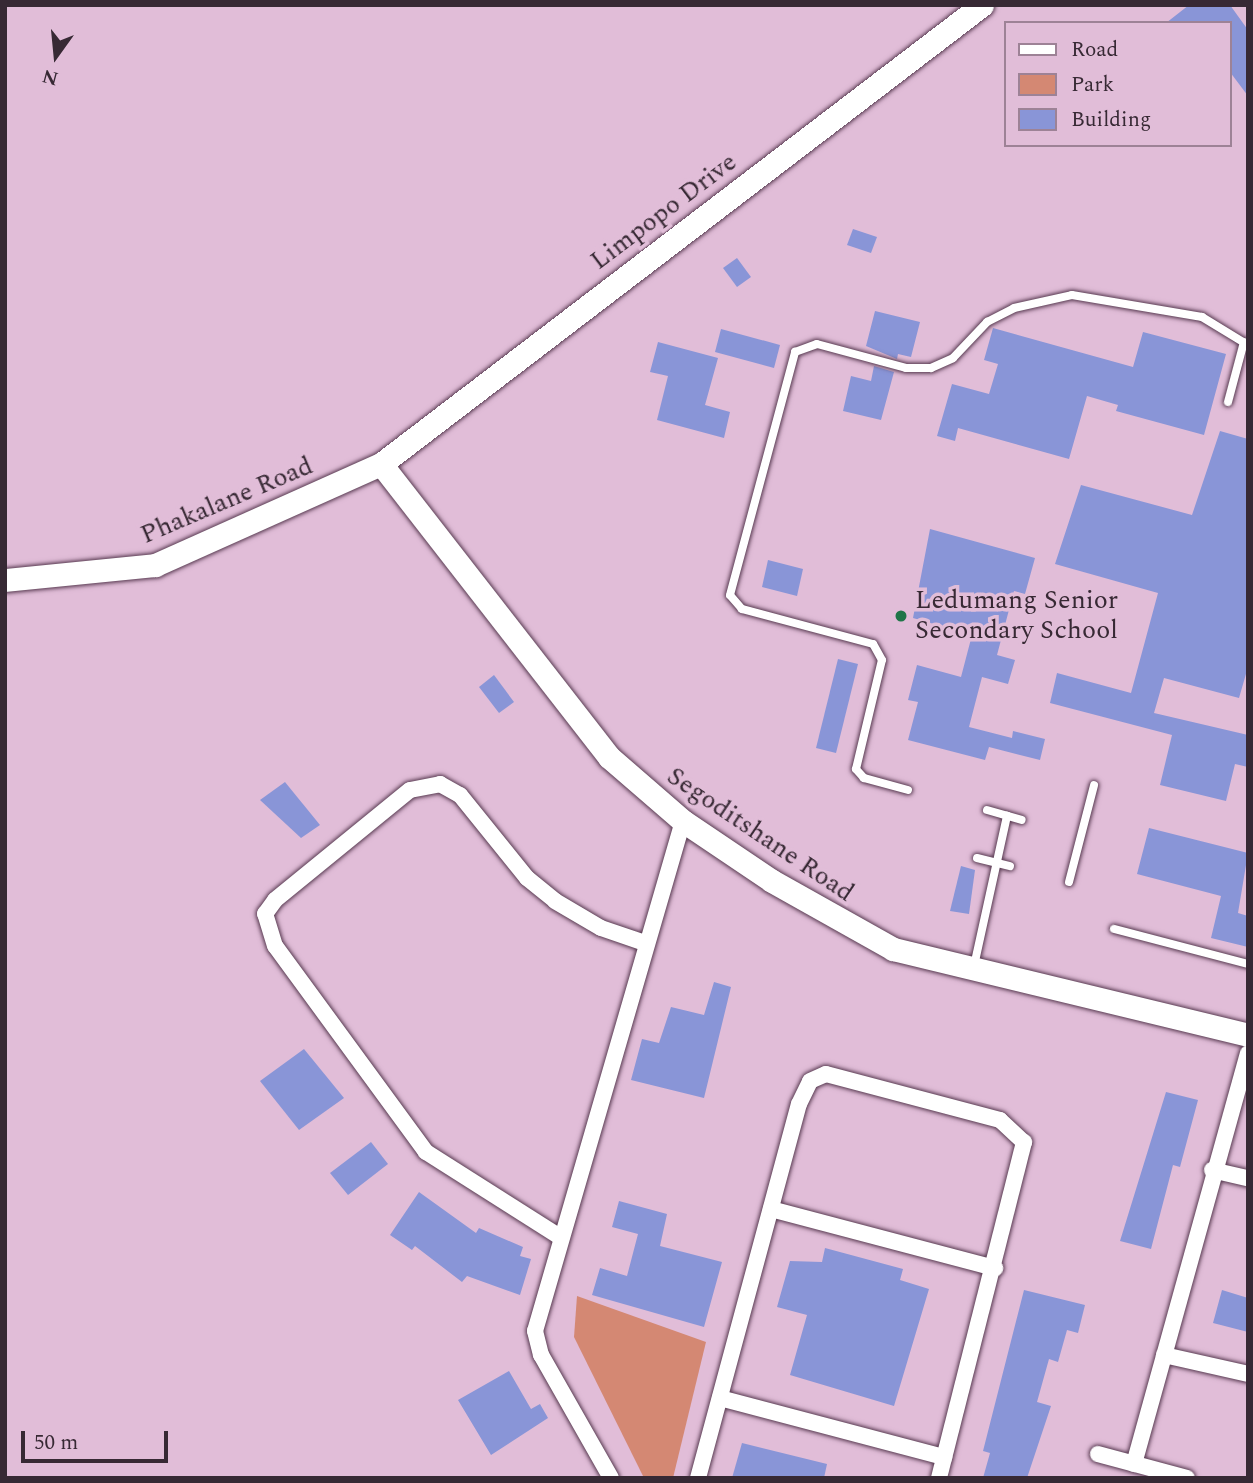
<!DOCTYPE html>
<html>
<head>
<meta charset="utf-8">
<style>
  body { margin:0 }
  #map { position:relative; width:1253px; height:1483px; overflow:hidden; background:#e1bdd8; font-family:Spectral,serif }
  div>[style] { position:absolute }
  .green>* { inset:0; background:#d48873 }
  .building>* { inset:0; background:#8995d7 }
  .roads { filter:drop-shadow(0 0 2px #583a51) drop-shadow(0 0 2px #583a51) }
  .lane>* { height:8px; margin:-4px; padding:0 4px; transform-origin:4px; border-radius:4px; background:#fff }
  .street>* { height:16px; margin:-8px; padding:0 8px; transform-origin:8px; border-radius:8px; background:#fff }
  .secondary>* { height:23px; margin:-11.5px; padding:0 11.5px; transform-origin:11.5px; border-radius:11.5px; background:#fff }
  .dots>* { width:19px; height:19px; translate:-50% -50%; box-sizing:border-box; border:4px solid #e1bdd8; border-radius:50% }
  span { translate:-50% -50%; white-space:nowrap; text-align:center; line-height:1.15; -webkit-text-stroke:7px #e1bdd8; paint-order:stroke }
  .street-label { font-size:26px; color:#372934 }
  .poi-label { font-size:26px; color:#372934 }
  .left { translate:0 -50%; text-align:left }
  .frame { position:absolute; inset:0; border:7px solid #372934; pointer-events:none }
  .legend { position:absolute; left:1004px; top:21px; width:228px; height:126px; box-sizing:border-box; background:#e1bdd8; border:2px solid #9d8296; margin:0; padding:9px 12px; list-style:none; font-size:21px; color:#372934 }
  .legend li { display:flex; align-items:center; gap:14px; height:35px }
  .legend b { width:35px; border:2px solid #9d8296 }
  .north { position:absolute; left:21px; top:21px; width:70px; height:70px; -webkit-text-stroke:5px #e1bdd8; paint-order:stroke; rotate:195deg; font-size:19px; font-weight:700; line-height:28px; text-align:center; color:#372934 }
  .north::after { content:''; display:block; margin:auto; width:24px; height:32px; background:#372934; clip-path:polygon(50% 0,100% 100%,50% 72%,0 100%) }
  .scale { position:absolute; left:21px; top:1431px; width:147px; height:32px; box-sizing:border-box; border:4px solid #372934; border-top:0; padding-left:9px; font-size:21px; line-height:24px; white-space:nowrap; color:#372934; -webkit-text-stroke:5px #e1bdd8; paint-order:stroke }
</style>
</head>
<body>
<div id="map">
  <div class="green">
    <i style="clip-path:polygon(577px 1296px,706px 1342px,673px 1478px,644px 1478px,574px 1337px)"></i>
  </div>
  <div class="building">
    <i style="clip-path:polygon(1189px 5px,1230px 5px,1248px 30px,1248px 96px,1230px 72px,1230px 23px,1166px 23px)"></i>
    <i style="clip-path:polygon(853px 229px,877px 237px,871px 253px,847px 245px)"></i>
    <i style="clip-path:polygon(737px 258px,751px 277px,737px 287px,723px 268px)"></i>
    <i style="clip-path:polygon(875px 311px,920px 322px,911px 357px,898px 354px,897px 359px,866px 346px)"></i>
    <i style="clip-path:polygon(993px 328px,1133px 367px,1143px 332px,1226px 354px,1204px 435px,1116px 411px,1118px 405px,1087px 396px,1069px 459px,958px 428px,955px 441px,937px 436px,952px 384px,989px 394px,998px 364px,984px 360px)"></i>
    <i style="clip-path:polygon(721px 329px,780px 345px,774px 368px,715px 352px)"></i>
    <i style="clip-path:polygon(658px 342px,718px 358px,705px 405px,730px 412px,724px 438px,657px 420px,668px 376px,650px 372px)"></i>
    <i style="clip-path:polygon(874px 366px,894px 372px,881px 420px,843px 411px,851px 376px,871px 381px)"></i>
    <i style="clip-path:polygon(1220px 431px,1248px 439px,1248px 667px,1239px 698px,1164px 678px,1154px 713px,1248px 735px,1248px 767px,1235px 764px,1226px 801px,1160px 785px,1172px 735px,1050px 703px,1057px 673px,1131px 693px,1158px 593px,1055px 564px,1081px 485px,1192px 515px)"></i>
    <i style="clip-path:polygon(930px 529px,1035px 558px,1025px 594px,1014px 591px,997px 655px,1015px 660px,1008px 684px,982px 677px,969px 727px,1012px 738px,1013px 731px,1045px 739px,1040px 760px,989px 747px,985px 760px,908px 740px,918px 702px,908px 700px,917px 665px,961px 677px,972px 635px,913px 618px)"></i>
    <i style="clip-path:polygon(768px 560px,803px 569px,797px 596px,762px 587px)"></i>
    <i style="clip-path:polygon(838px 659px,858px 664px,836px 753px,816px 748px)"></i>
    <i style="clip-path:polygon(494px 675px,514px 702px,499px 713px,479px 687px)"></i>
    <i style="clip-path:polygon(285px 782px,320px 825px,301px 838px,260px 800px)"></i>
    <i style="clip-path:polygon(1149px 828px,1248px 853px,1238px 913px,1248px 916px,1248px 947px,1211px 938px,1221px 896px,1137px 874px)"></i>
    <i style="clip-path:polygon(961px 866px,975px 870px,969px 914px,950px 911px)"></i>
    <i style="clip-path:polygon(714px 982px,731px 987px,704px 1098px,631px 1080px,642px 1039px,659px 1043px,671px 1007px,704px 1015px)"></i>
    <i style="clip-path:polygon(304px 1049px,344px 1098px,299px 1130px,260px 1081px)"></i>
    <i style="clip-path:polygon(1166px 1092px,1198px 1100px,1180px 1167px,1173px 1165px,1151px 1249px,1120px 1241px)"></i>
    <i style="clip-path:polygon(371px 1142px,388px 1164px,348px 1195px,330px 1173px)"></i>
    <i style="clip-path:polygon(419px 1192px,476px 1233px,479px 1228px,523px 1247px,520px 1256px,531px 1259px,520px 1295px,467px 1276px,462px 1282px,415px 1246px,412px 1250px,390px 1235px)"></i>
    <i style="clip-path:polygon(619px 1201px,667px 1214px,660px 1246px,722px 1262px,704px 1327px,592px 1295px,600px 1268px,627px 1276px,638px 1234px,612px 1227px)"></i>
    <i style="clip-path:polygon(825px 1248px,903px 1269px,900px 1280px,929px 1289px,894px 1406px,790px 1375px,807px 1315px,777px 1307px,790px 1261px,822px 1262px)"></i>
    <i style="clip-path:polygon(1024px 1290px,1085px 1305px,1078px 1333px,1067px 1330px,1058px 1362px,1049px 1359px,1037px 1402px,1051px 1406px,1027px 1478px,983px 1478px,990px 1453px,983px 1451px)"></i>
    <i style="clip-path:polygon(1222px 1290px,1248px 1298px,1248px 1332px,1213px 1323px)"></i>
    <i style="clip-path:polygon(509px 1371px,531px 1409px,540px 1404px,548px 1418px,491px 1455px,458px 1400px)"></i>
    <i style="clip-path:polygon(742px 1443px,827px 1464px,824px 1478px,732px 1478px)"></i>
  </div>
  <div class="roads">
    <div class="lane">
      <i style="left:1228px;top:402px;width:62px;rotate:-75.1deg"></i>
      <i style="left:908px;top:790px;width:46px;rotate:-164.7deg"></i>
      <i style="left:864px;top:778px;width:12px;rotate:-132deg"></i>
      <i style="left:856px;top:769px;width:112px;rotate:-76.6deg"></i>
      <i style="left:882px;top:660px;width:18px;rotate:-119deg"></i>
      <i style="left:873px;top:644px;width:136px;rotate:-165deg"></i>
      <i style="left:742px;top:609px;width:18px;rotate:-131deg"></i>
      <i style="left:730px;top:595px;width:252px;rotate:-75deg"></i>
      <i style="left:795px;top:352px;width:23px;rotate:-20deg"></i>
      <i style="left:817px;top:344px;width:92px;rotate:15.1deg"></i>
      <i style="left:906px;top:368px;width:25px"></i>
      <i style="left:931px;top:368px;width:24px;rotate:-24deg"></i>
      <i style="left:953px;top:358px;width:50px;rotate:-46.6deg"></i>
      <i style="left:987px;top:322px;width:30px;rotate:-27deg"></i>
      <i style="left:1014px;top:308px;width:59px;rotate:-12.6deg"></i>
      <i style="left:1072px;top:295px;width:132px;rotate:9.6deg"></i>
      <i style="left:1202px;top:317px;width:54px;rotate:31.3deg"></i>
      <i style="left:987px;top:810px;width:36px;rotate:16deg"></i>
      <i style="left:977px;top:858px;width:34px;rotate:14deg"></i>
      <i style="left:1069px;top:882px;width:100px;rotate:-75.5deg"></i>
      <i style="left:1114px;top:929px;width:138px;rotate:14.6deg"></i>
      <i style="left:974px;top:966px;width:154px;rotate:-77.6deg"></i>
    </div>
    <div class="street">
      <i style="left:1212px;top:1170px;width:37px;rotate:13deg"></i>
      <i style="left:771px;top:1209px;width:232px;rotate:14.8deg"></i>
      <i style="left:560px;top:1237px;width:159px;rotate:-147.6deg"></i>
      <i style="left:426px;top:1152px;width:255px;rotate:-126.2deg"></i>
      <i style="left:275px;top:946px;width:34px;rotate:-107deg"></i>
      <i style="left:265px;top:914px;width:17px;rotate:-54deg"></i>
      <i style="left:275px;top:900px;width:174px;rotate:-39.2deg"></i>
      <i style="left:410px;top:790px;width:31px;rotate:-11deg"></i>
      <i style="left:440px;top:784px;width:23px;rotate:29deg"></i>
      <i style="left:460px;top:795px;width:107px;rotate:51.1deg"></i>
      <i style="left:527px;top:878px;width:36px;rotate:39deg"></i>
      <i style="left:555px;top:901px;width:53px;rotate:30.4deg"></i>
      <i style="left:601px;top:928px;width:46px;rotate:18.8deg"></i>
      <i style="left:1164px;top:1355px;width:86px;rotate:12.7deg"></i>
      <i style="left:720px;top:1398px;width:232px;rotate:14.8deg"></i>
      <i style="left:1098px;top:1454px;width:92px;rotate:15.1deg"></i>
      <i style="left:1134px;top:1464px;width:426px;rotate:-74.5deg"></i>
      <i style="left:611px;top:1478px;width:142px;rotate:-119.6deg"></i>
      <i style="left:541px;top:1355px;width:25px;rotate:-104deg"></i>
      <i style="left:535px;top:1331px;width:531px;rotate:-73.82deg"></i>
      <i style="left:698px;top:1478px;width:387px;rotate:-74.9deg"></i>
      <i style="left:799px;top:1104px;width:25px;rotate:-64deg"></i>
      <i style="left:810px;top:1081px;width:17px;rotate:-24deg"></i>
      <i style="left:826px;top:1074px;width:180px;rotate:14.8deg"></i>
      <i style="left:1000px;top:1120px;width:33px;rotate:43deg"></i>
      <i style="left:1024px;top:1142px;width:347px;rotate:104.2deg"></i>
    </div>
    <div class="secondary">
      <i style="left:381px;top:464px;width:371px;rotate:52.1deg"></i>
      <i style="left:609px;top:757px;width:98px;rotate:40.9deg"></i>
      <i style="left:683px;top:821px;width:107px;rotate:34deg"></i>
      <i style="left:772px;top:881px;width:139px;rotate:29.3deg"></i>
      <i style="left:893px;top:949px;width:365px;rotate:13.6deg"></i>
      <i style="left:5px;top:580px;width:151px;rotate:-5.7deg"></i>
      <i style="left:155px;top:565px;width:248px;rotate:-24.1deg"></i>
      <i style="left:381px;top:464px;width:756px;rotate:-37.37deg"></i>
    </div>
  </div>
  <div class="dots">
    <i style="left:901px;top:616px;background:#1f7548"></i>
  </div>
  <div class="street-label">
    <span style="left:664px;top:212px;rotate:-37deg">Limpopo Drive</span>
    <span style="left:227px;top:501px;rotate:-23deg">Phakalane Road</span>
    <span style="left:760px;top:835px;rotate:34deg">Segoditshane Road</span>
  </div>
  <div class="poi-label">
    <span class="left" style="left:915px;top:616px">Ledumang Senior<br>Secondary School</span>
  </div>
  <div class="frame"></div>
  <ul class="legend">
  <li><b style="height:9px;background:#fff"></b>Road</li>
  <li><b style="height:19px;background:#d48873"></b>Park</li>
  <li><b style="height:19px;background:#8995d7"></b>Building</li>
  </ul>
  <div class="north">N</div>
  <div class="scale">50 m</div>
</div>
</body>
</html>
